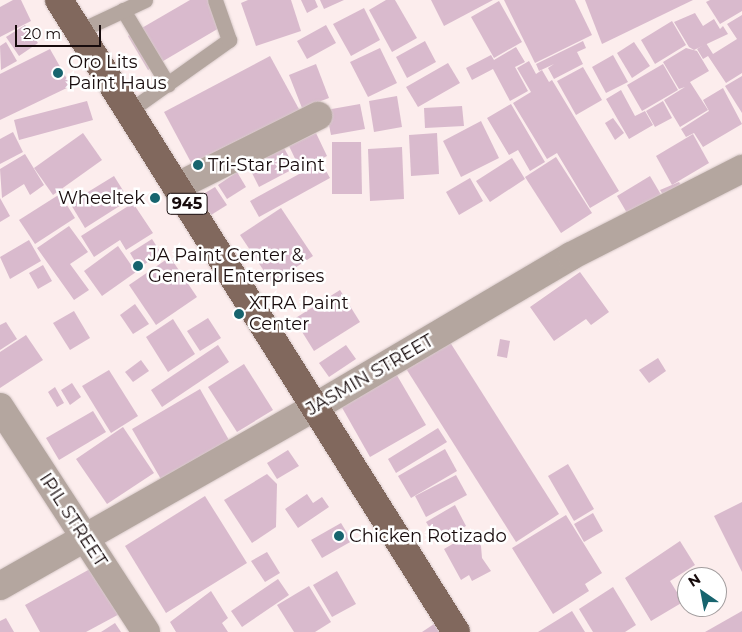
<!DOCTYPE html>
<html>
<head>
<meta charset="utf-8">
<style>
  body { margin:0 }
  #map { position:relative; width:742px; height:632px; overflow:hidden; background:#fceded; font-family:Montserrat,sans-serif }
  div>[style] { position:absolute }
  .building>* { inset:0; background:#d9bacd }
  .roads { filter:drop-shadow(0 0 1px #d7c9c9) drop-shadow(0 0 1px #d7c9c9) }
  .lane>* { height:15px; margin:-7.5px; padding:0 7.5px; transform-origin:7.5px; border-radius:7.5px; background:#b4a69f }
  .street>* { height:28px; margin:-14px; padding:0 14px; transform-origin:14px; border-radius:14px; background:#b4a69f }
  .primary>* { height:28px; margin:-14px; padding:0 14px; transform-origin:14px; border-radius:14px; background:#81685d }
  .dots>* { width:14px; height:14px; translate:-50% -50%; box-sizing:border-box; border:2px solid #fff; border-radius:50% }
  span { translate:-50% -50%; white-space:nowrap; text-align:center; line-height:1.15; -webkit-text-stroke:5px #fff; paint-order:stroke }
  .shield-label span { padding:1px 4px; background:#fff; border:1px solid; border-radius:4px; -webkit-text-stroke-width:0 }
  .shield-label { font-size:16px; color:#170b0c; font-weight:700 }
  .poi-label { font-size:18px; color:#170b0c }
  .left { translate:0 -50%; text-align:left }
  .right { translate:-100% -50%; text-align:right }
  .street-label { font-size:18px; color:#170b0c }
  .north { position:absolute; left:677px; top:567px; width:50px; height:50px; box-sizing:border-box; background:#fff; border:1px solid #a29d9e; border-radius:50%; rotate:327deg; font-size:14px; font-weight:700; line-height:20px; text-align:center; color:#170b0c }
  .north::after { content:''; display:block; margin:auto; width:18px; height:22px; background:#17646e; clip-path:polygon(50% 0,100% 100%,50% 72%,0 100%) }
  .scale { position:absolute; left:15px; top:25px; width:86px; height:22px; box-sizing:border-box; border:2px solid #170b0c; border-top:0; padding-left:6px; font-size:15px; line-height:18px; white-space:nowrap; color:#170b0c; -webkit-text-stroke:4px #fff; paint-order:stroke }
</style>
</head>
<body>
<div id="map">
  <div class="building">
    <i style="clip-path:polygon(13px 0,21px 0,31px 21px,0 37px,0 7px)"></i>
    <i style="clip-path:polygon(190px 0,218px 0,231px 21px,148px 70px,128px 36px)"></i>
    <i style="clip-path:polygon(248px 0,291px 0,301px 31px,256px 46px,241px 3px)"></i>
    <i style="clip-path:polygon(301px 0,315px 0,318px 7px,307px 13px)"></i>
    <i style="clip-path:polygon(320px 0,344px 0,324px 9px)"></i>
    <i style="clip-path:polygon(386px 0,395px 0,417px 38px,392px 52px,369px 10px)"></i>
    <i style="clip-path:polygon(431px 0,493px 0,444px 26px)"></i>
    <i style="clip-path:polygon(504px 0,575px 0,592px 35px,535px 63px)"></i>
    <i style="clip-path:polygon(585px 0,693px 0,602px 44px)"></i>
    <i style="clip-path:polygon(710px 0,742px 0,742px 11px,720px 24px,706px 2px)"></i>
    <i style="clip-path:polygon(499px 1px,522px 42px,494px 58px,471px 17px)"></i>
    <i style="clip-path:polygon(364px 8px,380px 40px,351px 56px,333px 24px)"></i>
    <i style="clip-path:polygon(695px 13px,703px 26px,714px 19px,720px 29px,723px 26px,728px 34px,694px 50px,689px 47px,674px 22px)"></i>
    <i style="clip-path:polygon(742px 15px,742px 73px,726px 83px,708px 56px,703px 59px,697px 49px,706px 43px,713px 54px,737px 39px,727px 24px)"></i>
    <i style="clip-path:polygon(672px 21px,686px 45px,655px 64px,641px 40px)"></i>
    <i style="clip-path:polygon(25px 25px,38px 43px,19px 56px,6px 37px)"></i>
    <i style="clip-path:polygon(326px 25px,336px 43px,307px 59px,297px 41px)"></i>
    <i style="clip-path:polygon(425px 41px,436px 62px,407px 78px,396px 57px)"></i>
    <i style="clip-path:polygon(583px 41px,586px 48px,577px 52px,583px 64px,554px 79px,548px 68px,554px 64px,539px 71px,536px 64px)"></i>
    <i style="clip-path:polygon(6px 42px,17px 61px,1px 70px,0 46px)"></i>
    <i style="clip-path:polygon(634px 42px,650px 66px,632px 78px,617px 53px)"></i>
    <i style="clip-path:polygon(516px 47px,525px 62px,515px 67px,528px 91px,510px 101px,493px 69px,472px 80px,466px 68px,491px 55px,494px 60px)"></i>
    <i style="clip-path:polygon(380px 48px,397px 83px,368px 97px,350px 62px)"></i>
    <i style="clip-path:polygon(686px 48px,697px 51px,709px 71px,690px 82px,708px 110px,680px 127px,664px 100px,685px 87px,679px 89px,663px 62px)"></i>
    <i style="clip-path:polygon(50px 49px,71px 86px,0 120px,0 74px)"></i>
    <i style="clip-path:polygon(613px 55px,628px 82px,606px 93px,592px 67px)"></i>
    <i style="clip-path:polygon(270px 56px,300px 111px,194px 168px,164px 112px)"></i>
    <i style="clip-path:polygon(529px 61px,536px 74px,542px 70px,549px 82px,552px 80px,619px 191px,590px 208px,557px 153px,547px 159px,513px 103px,531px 92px,517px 68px)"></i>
    <i style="clip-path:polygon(448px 63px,460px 83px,418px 107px,406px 87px)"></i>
    <i style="clip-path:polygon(316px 64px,329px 98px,302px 108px,289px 75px)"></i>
    <i style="clip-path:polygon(663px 64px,678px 90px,642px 111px,627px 85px)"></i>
    <i style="clip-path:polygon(583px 67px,602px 100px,576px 115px,557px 81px)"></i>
    <i style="clip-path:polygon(742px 76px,742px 113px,725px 86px)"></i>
    <i style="clip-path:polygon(723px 88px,742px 124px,703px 147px,694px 133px,686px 137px,681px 129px,709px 111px,703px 100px)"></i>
    <i style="clip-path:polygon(621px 90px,635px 116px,645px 111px,653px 125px,629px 139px,606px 99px)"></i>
    <i style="clip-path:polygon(397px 96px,402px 127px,374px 132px,369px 101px)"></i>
    <i style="clip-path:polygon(87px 101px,93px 120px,19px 140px,14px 120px)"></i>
    <i style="clip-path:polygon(663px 101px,672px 118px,655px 127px,646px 111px)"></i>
    <i style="clip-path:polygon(360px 104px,365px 129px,331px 135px,326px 110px)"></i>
    <i style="clip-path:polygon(511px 104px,545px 162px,530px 171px,518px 150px,509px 155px,487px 118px)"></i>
    <i style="clip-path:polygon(462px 106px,464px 126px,425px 128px,424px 108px)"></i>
    <i style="clip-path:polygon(613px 118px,624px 133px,615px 140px,605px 123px)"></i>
    <i style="clip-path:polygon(481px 121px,499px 158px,461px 177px,443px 141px)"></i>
    <i style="clip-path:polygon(13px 132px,23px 152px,0 164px,0 139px)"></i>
    <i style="clip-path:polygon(83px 133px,102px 160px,53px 195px,34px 168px)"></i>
    <i style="clip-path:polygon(316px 133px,327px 156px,300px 169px,289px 146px)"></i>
    <i style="clip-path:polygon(437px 133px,439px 174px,411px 176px,409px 135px)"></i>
    <i style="clip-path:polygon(693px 134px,709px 163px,672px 185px,656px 156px)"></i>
    <i style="clip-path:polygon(332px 142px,361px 142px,362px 194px,332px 194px)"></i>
    <i style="clip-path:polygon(402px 147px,404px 199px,370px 201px,368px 149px)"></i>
    <i style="clip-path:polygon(284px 148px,295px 168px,259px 187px,249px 167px)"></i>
    <i style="clip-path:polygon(25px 154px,44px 185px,30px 195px,24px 184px,2px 198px,0 169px)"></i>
    <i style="clip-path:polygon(556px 157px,592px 213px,561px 233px,525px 177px)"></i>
    <i style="clip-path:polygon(512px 158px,525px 179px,490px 202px,476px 181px)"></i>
    <i style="clip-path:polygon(321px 162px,330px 178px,259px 217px,250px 201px)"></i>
    <i style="clip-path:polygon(237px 172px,246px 187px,227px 199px,218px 185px)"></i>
    <i style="clip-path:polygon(114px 176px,129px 200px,85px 228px,70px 203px)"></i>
    <i style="clip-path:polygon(650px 176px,663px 198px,630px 218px,617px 196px)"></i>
    <i style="clip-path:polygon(470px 178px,483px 201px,459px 215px,446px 192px)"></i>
    <i style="clip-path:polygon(679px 182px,682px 187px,665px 198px,660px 190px)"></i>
    <i style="clip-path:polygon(215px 187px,227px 205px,211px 215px,200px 196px)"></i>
    <i style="clip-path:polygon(60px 194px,75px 218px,35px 244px,19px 220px)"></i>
    <i style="clip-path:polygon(0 198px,10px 216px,0 222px)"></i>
    <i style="clip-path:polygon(133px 203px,153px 233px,126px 250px,120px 240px,94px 257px,81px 236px)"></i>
    <i style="clip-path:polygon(281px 208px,313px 256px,272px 283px,240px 235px)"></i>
    <i style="clip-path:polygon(69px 226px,88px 252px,70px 264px,89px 290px,74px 300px,37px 248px)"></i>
    <i style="clip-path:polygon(152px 239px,161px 253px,139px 268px,130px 253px)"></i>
    <i style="clip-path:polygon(29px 240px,41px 261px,10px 279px,0 257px)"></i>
    <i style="clip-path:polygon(118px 246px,136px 272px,102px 296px,84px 271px)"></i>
    <i style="clip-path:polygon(170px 257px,197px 297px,156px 325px,129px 285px)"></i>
    <i style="clip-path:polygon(43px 265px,52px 281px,38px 289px,29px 273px)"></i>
    <i style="clip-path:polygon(580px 272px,609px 312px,591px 325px,586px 319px,554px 341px,530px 307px)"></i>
    <i style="clip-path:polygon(340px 290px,360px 322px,314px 351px,294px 319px)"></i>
    <i style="clip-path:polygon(135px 304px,149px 324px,133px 334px,120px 315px)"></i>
    <i style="clip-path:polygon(74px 311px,90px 338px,70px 350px,53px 323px)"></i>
    <i style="clip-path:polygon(208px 318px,221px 338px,200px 351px,187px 331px)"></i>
    <i style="clip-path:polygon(173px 319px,195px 354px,168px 372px,146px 337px)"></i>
    <i style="clip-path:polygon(6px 322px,17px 339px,0 350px,0 325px)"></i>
    <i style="clip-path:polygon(26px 335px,43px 360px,0 388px,0 352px)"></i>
    <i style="clip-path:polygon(448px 339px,559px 514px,516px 542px,405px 367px)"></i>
    <i style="clip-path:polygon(500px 339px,510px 341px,507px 358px,497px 356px)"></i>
    <i style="clip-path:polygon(218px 345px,229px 362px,162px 407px,151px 390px)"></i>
    <i style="clip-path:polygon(346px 345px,356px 359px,329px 377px,319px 363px)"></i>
    <i style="clip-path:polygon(658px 358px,666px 371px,649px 383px,639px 370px)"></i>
    <i style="clip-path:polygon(141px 360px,149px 371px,133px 382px,125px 372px)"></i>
    <i style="clip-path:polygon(244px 364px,273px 410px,237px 432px,208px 387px)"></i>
    <i style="clip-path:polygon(109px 370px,138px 416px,111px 433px,82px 386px)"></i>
    <i style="clip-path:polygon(395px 372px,426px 425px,370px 457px,340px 404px)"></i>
    <i style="clip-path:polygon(72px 383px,81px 397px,70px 405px,61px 390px)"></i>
    <i style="clip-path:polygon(55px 387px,64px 403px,57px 407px,48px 392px)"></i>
    <i style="clip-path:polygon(200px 389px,230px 442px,162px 481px,132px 429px)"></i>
    <i style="clip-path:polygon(93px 411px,106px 432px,59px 460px,46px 438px)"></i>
    <i style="clip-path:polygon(123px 427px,154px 473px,107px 504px,76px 459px)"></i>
    <i style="clip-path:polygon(438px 428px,447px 442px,396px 473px,388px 459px)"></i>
    <i style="clip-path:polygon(445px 449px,457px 471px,411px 498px,398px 476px)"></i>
    <i style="clip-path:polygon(288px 450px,299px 466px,277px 479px,267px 463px)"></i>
    <i style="clip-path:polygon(568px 464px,594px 509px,574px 521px,548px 476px)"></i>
    <i style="clip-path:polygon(267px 474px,277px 484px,276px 527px,252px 543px,224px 500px)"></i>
    <i style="clip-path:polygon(456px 475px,467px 495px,426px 517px,415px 496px)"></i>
    <i style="clip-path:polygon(307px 494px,313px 503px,322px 497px,329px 507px,298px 528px,285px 509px)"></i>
    <i style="clip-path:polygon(205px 496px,247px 563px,166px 613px,125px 546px)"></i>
    <i style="clip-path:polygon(742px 502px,742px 572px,714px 516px)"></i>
    <i style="clip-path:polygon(455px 505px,466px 526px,438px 541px,426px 522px)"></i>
    <i style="clip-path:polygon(593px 513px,603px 531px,584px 542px,574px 524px)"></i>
    <i style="clip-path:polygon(566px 515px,602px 573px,585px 584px,589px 591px,553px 614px,512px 548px)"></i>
    <i style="clip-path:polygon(341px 523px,352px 541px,322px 558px,311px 540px)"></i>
    <i style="clip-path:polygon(473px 532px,481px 546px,482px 558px,491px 571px,472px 581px,469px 575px,461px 580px,444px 549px)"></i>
    <i style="clip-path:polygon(680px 541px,695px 565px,670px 581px,683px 602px,651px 621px,625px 578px)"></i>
    <i style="clip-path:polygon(267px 552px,280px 573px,265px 582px,251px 561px)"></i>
    <i style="clip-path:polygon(99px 564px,125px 611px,86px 632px,40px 632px,25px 605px)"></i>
    <i style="clip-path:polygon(337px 571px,356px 604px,332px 617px,313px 585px)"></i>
    <i style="clip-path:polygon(278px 579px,289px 595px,242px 627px,231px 611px)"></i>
    <i style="clip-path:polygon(309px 586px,331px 622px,315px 632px,294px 632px,277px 605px)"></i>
    <i style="clip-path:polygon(613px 587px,636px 625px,625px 632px,593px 632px,579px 609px)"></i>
    <i style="clip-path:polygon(211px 591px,228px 618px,222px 623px,228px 632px,176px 632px,170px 622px)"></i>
    <i style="clip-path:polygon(572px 611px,585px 632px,538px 632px)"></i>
    <i style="clip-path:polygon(742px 611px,742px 632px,705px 632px)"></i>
    <i style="clip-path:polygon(6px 618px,14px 632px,0 632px,0 621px)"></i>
    <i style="clip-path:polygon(440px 620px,447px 632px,422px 632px)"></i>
    <i style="clip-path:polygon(115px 623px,121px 632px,101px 632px)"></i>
  </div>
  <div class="roads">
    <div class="lane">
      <i style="left:123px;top:10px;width:87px;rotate:59deg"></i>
      <i style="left:79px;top:31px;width:73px;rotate:-25.2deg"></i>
      <i style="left:129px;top:111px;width:123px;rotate:-35.4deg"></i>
      <i style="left:229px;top:40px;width:42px;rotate:-109.3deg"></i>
    </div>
    <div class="street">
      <i style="left:176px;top:187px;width:159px;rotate:-26.6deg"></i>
      <i style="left:0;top:407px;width:268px;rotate:57deg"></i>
      <i style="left:0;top:586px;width:362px;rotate:-29.6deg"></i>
      <i style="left:315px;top:407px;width:297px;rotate:-30.5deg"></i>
      <i style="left:571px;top:256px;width:192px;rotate:-27deg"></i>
    </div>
    <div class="primary">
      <i style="left:59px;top:0;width:746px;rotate:57.86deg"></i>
    </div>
  </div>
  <div class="dots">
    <i style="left:58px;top:73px;background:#17646e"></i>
    <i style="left:198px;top:165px;background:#17646e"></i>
    <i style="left:155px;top:198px;background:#17646e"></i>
    <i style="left:138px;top:266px;background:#17646e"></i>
    <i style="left:239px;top:314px;background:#17646e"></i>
    <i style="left:339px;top:536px;background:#17646e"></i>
  </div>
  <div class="shield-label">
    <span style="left:187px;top:204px">945</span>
  </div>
  <div class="poi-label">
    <span class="left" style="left:68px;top:73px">Oro Lits<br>Paint Haus</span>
    <span class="left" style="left:208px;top:165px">Tri-Star Paint</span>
    <span class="right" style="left:145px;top:198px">Wheeltek</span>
    <span class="left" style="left:148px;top:266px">JA Paint Center &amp;<br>General Enterprises</span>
    <span class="left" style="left:249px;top:314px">XTRA Paint<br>Center</span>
    <span class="left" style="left:349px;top:536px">Chicken Rotizado</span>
  </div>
  <div class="street-label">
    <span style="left:370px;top:375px;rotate:-30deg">JASMIN STREET</span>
    <span style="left:73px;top:520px;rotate:57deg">IPIL STREET</span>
  </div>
  <div class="north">N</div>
  <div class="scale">20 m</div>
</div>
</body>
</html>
